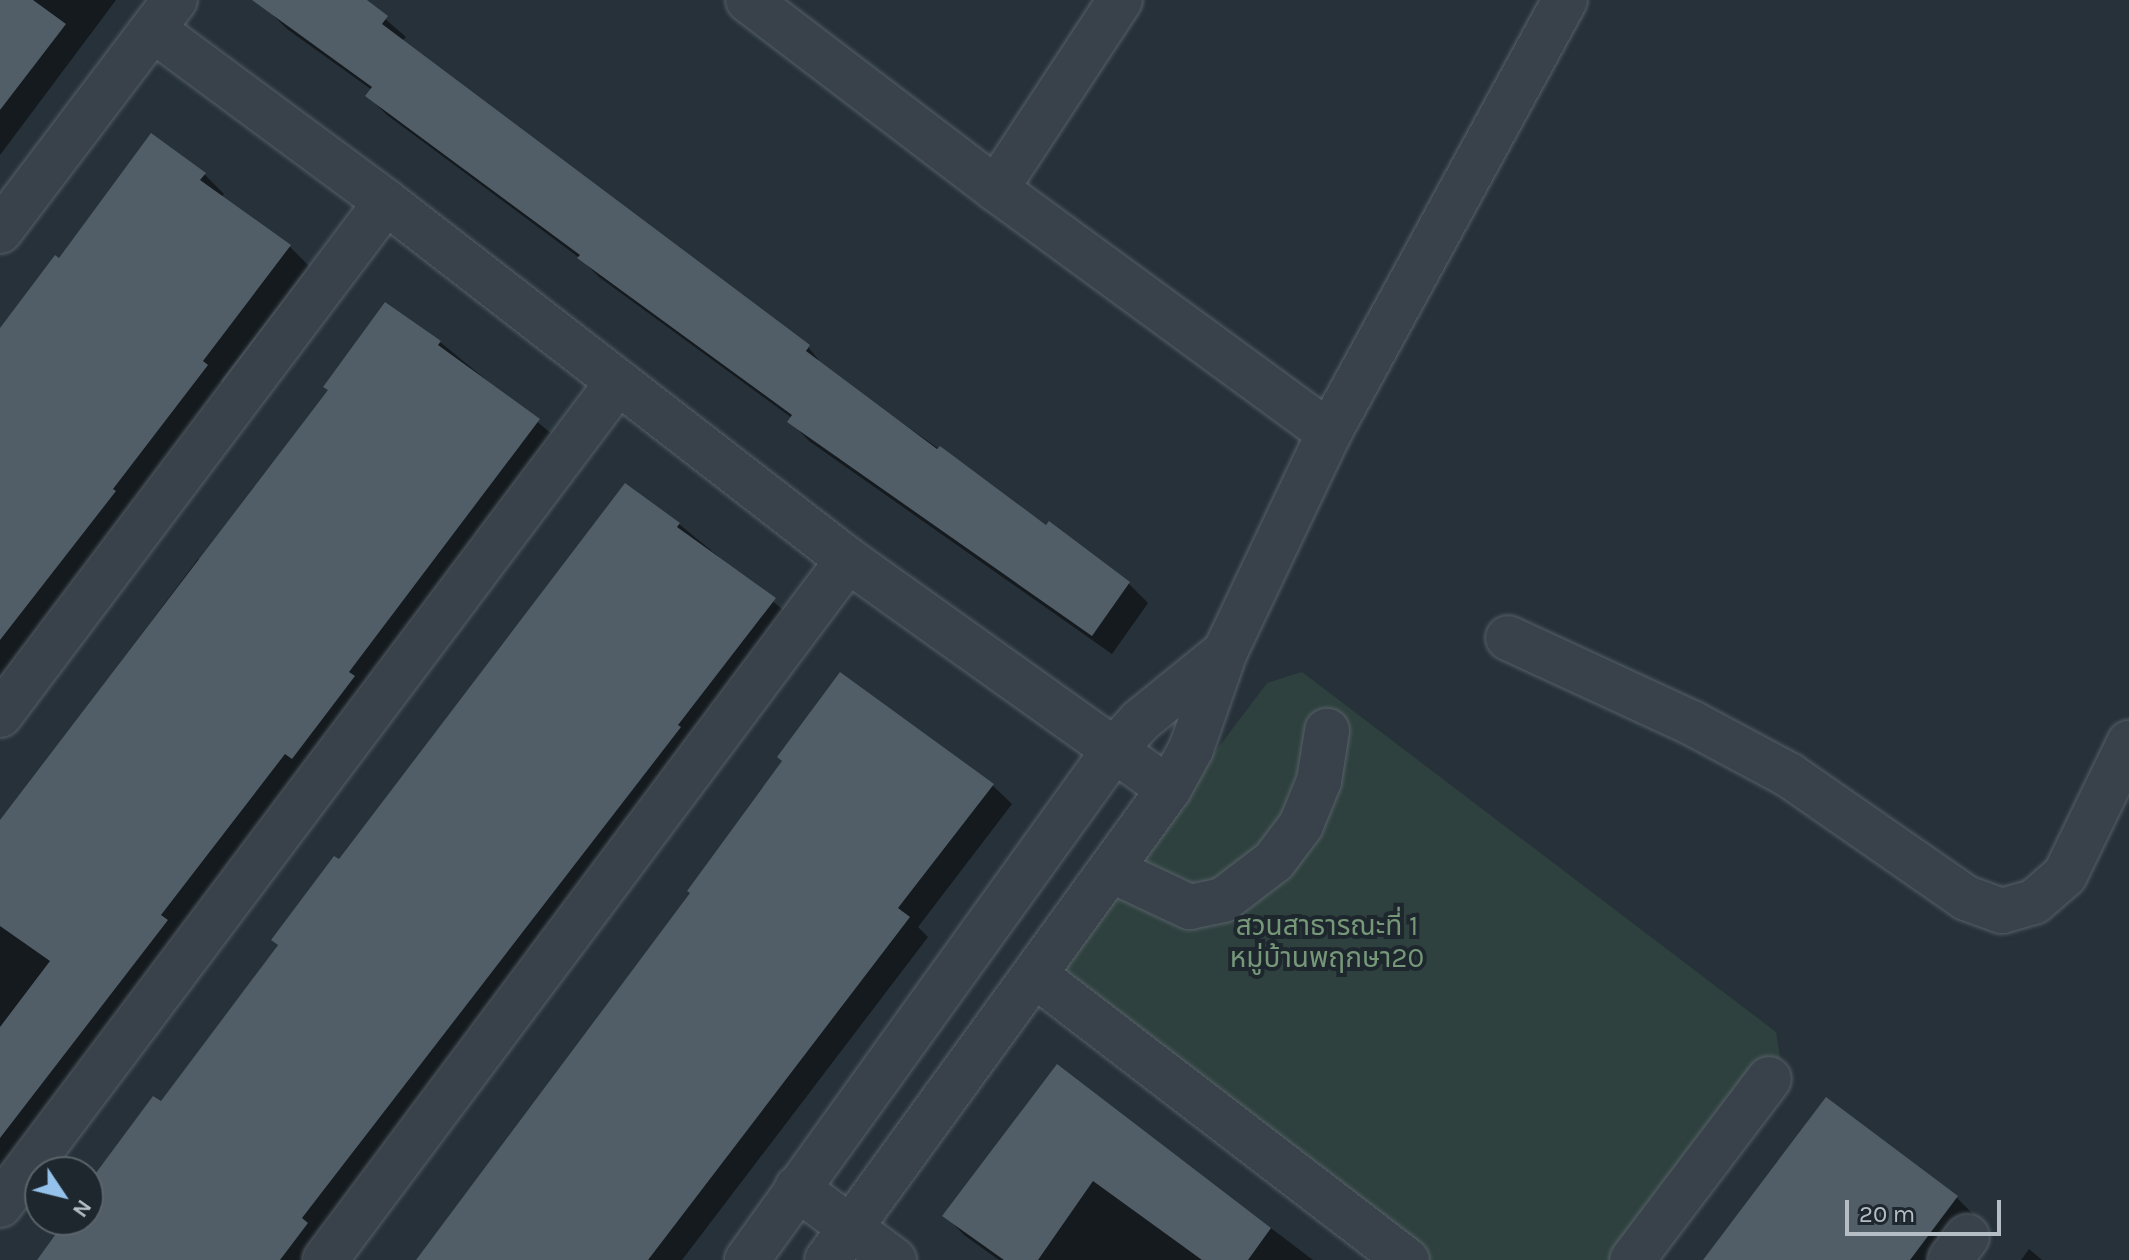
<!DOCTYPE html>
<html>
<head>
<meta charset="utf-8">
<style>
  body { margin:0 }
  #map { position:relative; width:2129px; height:1260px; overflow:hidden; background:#263139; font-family:Karla,"Noto Sans Thai",sans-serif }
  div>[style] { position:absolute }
  .green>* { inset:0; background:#2e413e }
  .shadow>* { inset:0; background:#0007 }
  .building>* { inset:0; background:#515e67 }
  .roads { filter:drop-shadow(0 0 2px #576068) drop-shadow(0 0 2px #576068) }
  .minor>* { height:44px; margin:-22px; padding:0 22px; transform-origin:22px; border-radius:22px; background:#39424a }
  span { translate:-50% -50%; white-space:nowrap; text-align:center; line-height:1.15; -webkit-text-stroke:8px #1e272e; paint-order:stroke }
  .park-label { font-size:28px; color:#769879 }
  .north { position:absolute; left:24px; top:1156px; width:80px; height:80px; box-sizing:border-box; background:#1e272e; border:2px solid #5a636a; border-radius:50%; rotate:125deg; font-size:22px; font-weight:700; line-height:32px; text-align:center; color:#b5bdc5 }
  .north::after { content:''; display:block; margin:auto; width:28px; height:36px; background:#94c2eb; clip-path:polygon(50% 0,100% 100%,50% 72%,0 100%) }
  .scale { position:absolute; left:1845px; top:1200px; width:156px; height:36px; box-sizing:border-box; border:4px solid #b5bdc5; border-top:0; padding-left:10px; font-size:24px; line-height:28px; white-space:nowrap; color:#b5bdc5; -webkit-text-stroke:6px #1e272e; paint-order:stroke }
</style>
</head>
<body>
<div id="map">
  <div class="green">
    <i style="clip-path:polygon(1302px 672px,1776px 1032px,1782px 1070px,1638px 1260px,1416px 1260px,1071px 1000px,1061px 956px,1267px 683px)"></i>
  </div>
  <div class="shadow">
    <i style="clip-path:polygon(1px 0,116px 0,0 155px,0 2px)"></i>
    <i style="clip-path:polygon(275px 0,363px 0,406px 37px,402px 41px,808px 347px,826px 369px,1128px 583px,1148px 603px,1112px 654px,809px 441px,790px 421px,792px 418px,599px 277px,581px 259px,387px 115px,368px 96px,372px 90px,287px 29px,267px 9px)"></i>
    <i style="clip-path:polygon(204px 174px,224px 194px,221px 197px,290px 247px,309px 266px,221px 381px,226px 386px,0 685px,0 334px,59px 260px)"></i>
    <i style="clip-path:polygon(440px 342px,558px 439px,0 1182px,0 823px,198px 559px,202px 561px)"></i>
    <i style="clip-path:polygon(679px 524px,794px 619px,314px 1260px,39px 1260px,69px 1220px,88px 1220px,88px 1194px,161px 1104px,339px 862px)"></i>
    <i style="clip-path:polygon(992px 785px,1012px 804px,918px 927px,928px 937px,682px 1260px,418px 1260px)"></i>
    <i style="clip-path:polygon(1057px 1067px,1313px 1260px,999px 1260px,964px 1235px,945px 1215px)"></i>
    <i style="clip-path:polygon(1956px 1197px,1976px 1217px,1943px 1260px,1705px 1260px)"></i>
    <i style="clip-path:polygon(2029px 1249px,2042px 1260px,2021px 1260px)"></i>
  </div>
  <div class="building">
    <i style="clip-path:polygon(0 0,33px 0,66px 24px,0 110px)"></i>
    <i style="clip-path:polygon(252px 0,367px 0,388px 16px,382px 24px,810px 345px,806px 351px,937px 449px,940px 446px,1046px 525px,1049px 521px,1130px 582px,1092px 636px,787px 422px,792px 415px,577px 258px,580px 255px,365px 96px,372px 87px)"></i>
    <i style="clip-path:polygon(151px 133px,206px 173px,200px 180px,291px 245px,203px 361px,208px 365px,113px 489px,116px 491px,0 640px,0 328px,55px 255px,59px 258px)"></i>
    <i style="clip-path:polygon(385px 302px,441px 341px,438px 345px,540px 419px,349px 672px,355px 676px,292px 759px,285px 754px,161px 915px,168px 920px,0 1138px,0 1027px,50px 961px,0 926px,0 820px,328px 390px,323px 387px)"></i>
    <i style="clip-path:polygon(625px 483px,680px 523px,677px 527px,776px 598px,678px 725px,681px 727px,302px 1218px,308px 1223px,280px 1260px,37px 1260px,66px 1220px,88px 1220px,88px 1190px,93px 1183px,90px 1181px,153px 1096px,161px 1101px,278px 945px,271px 940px,334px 856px,339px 859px)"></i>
    <i style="clip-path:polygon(840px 672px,994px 784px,898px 908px,910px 917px,648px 1260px,416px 1260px,690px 893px,687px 891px,782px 761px,777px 757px)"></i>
    <i style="clip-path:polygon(1057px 1064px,1271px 1228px,1248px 1260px,1202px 1260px,1093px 1181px,1038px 1260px,1004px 1260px,942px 1216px)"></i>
    <i style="clip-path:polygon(1826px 1097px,1958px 1196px,1910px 1260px,1703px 1260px)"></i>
  </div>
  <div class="roads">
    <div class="minor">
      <i style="left:748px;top:0;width:312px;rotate:37.3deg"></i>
      <i style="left:996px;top:189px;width:413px;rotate:36.2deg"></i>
      <i style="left:155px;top:31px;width:287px;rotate:36.5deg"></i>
      <i style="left:386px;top:202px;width:584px;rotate:37.77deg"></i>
      <i style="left:848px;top:560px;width:394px;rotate:35.5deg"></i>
      <i style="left:996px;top:189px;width:226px;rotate:-56.7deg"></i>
      <i style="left:0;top:231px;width:290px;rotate:-52.9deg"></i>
      <i style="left:1508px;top:638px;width:203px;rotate:24.8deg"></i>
      <i style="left:1692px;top:723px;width:110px;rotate:28.2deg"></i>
      <i style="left:1789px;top:775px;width:216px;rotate:34.8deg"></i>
      <i style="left:1966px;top:898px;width:38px;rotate:20deg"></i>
      <i style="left:2002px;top:911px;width:33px;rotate:-16deg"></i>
      <i style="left:2034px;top:902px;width:41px;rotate:-41.1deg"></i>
      <i style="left:2065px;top:875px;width:147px;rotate:-64.1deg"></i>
      <i style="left:0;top:715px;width:642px;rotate:-53.04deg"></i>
      <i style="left:1113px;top:871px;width:85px;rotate:25.1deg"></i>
      <i style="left:1190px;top:907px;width:34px;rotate:-12deg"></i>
      <i style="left:1223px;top:900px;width:64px;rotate:-37.4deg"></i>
      <i style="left:1274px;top:861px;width:45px;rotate:-53.1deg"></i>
      <i style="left:1301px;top:825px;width:48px;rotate:-67.8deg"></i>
      <i style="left:1319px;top:781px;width:51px;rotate:-80.9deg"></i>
      <i style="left:1035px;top:975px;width:469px;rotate:37.5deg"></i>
      <i style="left:797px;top:1188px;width:121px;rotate:36.6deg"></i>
      <i style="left:0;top:1205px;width:1029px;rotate:-53.1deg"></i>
      <i style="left:325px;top:1260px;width:874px;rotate:-53.24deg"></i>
      <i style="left:747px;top:1260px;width:628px;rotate:-54.26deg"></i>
      <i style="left:1114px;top:750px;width:39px;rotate:-48deg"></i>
      <i style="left:1140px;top:721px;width:109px;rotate:-39.1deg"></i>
      <i style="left:827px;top:1260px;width:582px;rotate:-54.02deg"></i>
      <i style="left:1169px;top:789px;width:46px;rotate:-61.2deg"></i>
      <i style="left:1191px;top:749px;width:103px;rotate:-70.7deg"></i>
      <i style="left:1225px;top:652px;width:242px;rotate:-64.6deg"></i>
      <i style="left:1329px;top:433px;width:493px;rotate:-61.4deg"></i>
      <i style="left:1632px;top:1260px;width:227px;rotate:-52.9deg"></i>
      <i style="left:1950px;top:1260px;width:29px;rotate:-54deg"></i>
    </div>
  </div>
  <div class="park-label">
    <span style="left:1327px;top:942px">สวนสาธารณะที่ 1<br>หมู่บ้านพฤกษา20</span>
  </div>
  <div class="north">N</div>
  <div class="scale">20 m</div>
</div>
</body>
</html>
